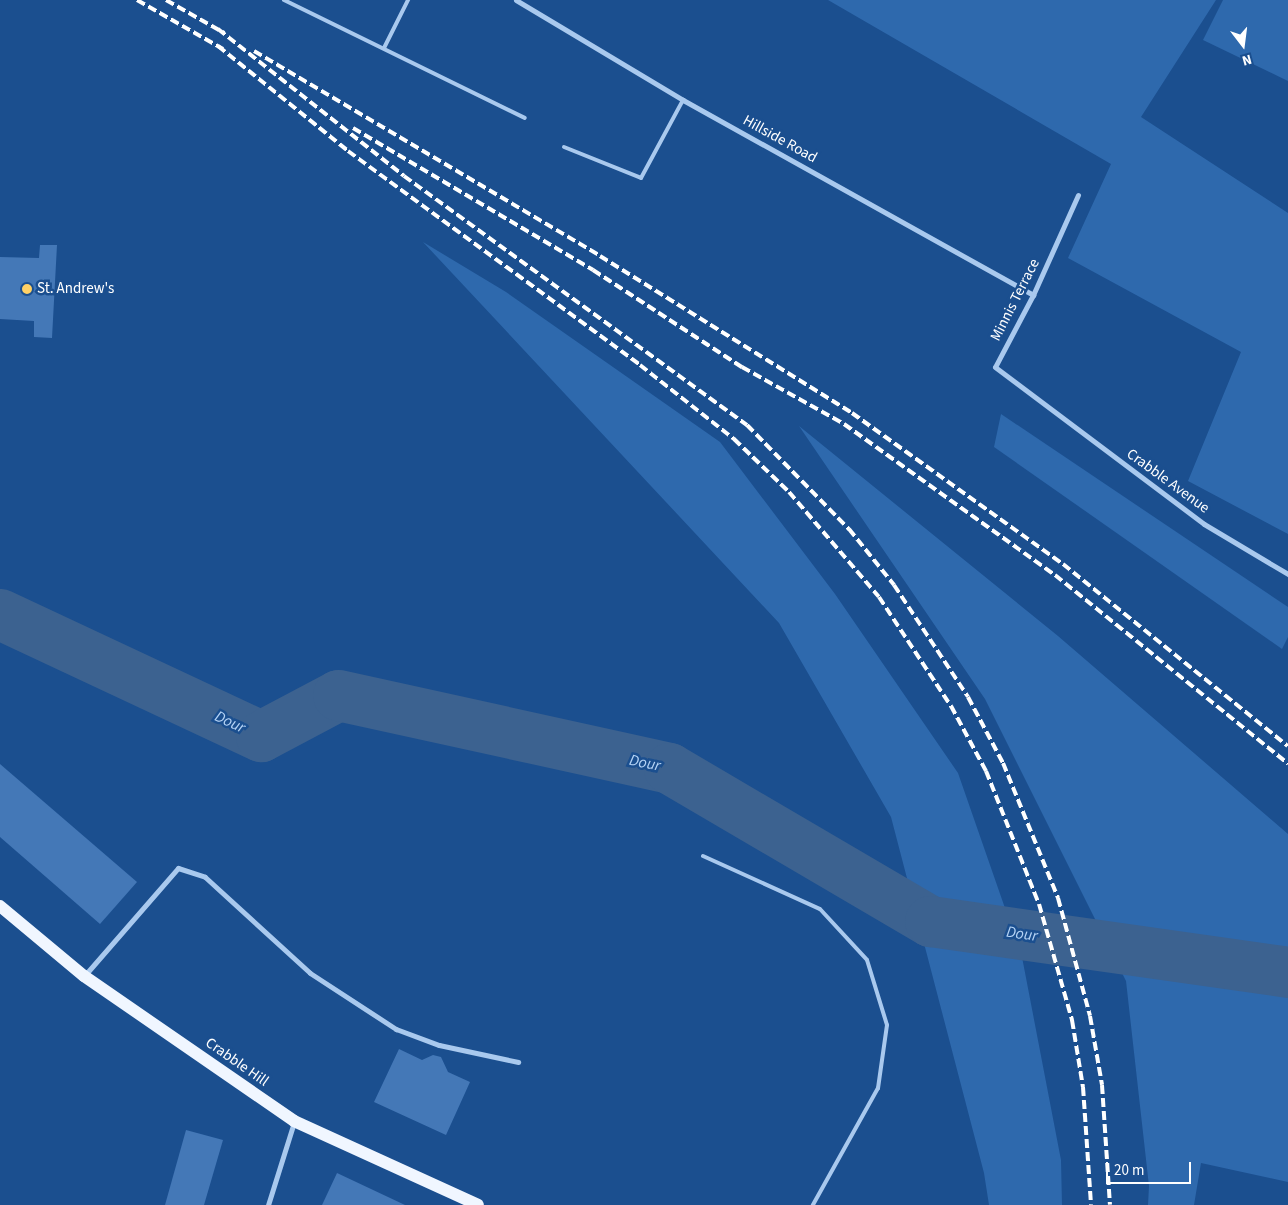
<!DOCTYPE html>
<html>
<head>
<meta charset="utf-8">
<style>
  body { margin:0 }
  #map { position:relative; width:1288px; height:1205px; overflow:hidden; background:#1b4f8f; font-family:"Source Sans 3",sans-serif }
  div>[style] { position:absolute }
  .green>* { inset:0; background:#2e69ad }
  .river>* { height:51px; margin:-25.5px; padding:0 25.5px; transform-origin:25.5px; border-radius:25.5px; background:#3c6290 }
  .building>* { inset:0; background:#4478b7 }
  .service>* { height:4px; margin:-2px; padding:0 2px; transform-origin:2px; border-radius:2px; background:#a9c9ee }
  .minor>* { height:5px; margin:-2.5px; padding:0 2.5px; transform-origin:2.5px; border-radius:2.5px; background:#a9c9ee }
  .primary>* { height:12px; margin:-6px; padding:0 6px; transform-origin:6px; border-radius:6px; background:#f0f6ff }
  .rail>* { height:4px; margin-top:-2px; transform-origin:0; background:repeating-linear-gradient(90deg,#fff 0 9px,transparent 0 13px) }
  .dots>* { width:14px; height:14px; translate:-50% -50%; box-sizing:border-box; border:2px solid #1b4f8f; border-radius:50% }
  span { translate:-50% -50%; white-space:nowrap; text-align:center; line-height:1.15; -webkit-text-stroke:5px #1b4f8f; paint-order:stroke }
  .street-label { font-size:15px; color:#fff }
  .poi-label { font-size:15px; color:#fff }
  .left { translate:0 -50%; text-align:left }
  .water-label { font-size:16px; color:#b5d3f5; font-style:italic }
  .north { position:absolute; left:1218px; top:20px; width:50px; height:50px; -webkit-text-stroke:4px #1b4f8f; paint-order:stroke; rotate:165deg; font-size:14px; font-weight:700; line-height:20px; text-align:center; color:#fff }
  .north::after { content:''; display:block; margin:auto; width:18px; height:22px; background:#fff; clip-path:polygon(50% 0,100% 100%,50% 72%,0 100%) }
  .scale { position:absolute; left:1106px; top:1162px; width:85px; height:22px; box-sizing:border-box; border:2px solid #fff; border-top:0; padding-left:6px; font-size:15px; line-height:18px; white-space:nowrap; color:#fff; -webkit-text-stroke:4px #1b4f8f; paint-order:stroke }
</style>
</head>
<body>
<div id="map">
  <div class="green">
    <i style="clip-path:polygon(828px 0,1216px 0,1141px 117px,1288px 213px,1288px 534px,1188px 481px,1241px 352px,1068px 258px,1111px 164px)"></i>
    <i style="clip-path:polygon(1223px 0,1288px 0,1288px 81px,1203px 40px)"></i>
    <i style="clip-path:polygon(423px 242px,506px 292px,720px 442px,835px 594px,958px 773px,1022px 957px,1061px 1160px,1062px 1205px,989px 1205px,984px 1173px,891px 817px,779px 623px)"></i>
    <i style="clip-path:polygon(1001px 414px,1288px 607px,1288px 637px,1282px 649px,994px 447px)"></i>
    <i style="clip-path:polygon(799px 426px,1058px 636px,1288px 834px,1288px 1182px,1201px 1163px,1194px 1205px,1148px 1205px,1149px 1186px,1126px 981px,985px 699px)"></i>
  </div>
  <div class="river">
    <i style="left:0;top:614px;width:288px;rotate:25.1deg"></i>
    <i style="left:261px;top:736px;width:87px;rotate:-28deg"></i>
    <i style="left:338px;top:695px;width:339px;rotate:12.4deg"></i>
    <i style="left:669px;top:768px;width:303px;rotate:30.4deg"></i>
    <i style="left:930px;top:921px;width:362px;rotate:8.1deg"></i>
  </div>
  <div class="building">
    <i style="clip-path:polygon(40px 245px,57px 245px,52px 338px,34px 337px,34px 321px,0 319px,0 257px,39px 258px)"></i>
    <i style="clip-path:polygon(0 764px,137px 882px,100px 924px,0 837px)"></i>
    <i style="clip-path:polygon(399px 1049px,422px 1060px,433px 1055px,441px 1057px,448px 1072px,470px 1082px,446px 1135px,374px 1102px)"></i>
    <i style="clip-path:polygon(186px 1130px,223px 1140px,204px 1205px,165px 1205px)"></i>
    <i style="clip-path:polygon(337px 1173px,405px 1205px,322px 1205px)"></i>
  </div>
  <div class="service">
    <i style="left:284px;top:0;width:268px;rotate:26.1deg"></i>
    <i style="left:384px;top:48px;width:54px;rotate:-63.4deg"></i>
    <i style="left:564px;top:147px;width:83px;rotate:21.9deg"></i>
    <i style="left:641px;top:178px;width:89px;rotate:-61.7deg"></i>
    <i style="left:703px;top:856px;width:128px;rotate:24.4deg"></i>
    <i style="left:820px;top:909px;width:69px;rotate:47.3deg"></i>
    <i style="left:867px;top:960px;width:68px;rotate:72.9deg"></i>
    <i style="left:887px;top:1025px;width:64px;rotate:98.1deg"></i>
    <i style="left:878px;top:1088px;width:134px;rotate:119.1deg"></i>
  </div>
  <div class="minor">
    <i style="left:516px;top:0;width:195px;rotate:30.9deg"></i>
    <i style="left:683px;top:100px;width:401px;rotate:29.1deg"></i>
    <i style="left:1078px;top:195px;width:110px;rotate:114.2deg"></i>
    <i style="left:1033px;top:295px;width:81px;rotate:117.8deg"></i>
    <i style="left:995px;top:367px;width:261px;rotate:36.9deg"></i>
    <i style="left:1204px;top:524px;width:98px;rotate:30.8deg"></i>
    <i style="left:85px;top:975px;width:142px;rotate:-49deg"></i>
    <i style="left:178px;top:868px;width:28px;rotate:18deg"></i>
    <i style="left:205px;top:877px;width:142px;rotate:42.4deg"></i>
    <i style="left:310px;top:973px;width:103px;rotate:33.1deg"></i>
    <i style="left:396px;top:1029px;width:46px;rotate:20.4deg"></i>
    <i style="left:439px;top:1045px;width:81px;rotate:12.1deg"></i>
    <i style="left:268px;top:1205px;width:87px;rotate:-72.6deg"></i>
  </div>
  <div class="primary">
    <i style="left:0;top:906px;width:109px;rotate:39.8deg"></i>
    <i style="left:84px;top:976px;width:255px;rotate:34.6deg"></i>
    <i style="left:294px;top:1121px;width:202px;rotate:24.5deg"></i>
  </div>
  <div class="rail">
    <i style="left:137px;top:0;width:99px;rotate:29.7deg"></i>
    <i style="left:166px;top:0;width:67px;rotate:29.6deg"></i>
    <i style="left:218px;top:29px;width:237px;rotate:38.3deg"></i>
    <i style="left:404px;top:176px;width:424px;rotate:36deg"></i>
    <i style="left:747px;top:425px;width:146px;rotate:45.6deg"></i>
    <i style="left:849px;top:529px;width:72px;rotate:51.2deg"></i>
    <i style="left:894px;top:585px;width:134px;rotate:56.5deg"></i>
    <i style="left:968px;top:697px;width:75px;rotate:62.1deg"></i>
    <i style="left:1003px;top:763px;width:146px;rotate:67.8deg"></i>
    <i style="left:1058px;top:898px;width:122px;rotate:74.8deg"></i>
    <i style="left:1090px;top:1016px;width:70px;rotate:80.1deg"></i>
    <i style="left:1102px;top:1085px;width:120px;rotate:86.2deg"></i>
    <i style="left:218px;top:46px;width:167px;rotate:38.9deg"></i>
    <i style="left:348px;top:151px;width:362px;rotate:36.2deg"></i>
    <i style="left:640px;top:365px;width:120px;rotate:38.2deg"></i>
    <i style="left:734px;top:439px;width:76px;rotate:43.9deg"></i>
    <i style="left:789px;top:492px;width:138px;rotate:49.4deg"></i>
    <i style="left:879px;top:597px;width:131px;rotate:56.6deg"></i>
    <i style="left:951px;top:706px;width:74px;rotate:61.7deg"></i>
    <i style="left:986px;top:771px;width:143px;rotate:68.3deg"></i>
    <i style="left:1039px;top:904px;width:121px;rotate:74.1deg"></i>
    <i style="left:1072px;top:1020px;width:68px;rotate:80.7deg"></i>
    <i style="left:1083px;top:1087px;width:118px;rotate:86.1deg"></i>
    <i style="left:254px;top:51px;width:402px;rotate:30.6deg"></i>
    <i style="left:600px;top:256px;width:297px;rotate:31.9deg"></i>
    <i style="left:852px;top:413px;width:259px;rotate:35.6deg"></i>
    <i style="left:1063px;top:564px;width:289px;rotate:39deg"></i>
    <i style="left:353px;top:128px;width:279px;rotate:30.6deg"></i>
    <i style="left:593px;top:270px;width:178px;rotate:33.1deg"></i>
    <i style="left:742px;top:367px;width:117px;rotate:29.2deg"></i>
    <i style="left:844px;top:424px;width:259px;rotate:35.6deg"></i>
    <i style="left:1055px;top:575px;width:300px;rotate:39deg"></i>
  </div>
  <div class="dots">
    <i style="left:27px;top:289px;background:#ffd166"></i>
  </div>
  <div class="street-label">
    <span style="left:780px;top:139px;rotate:29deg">Hillside Road</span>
    <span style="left:1015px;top:300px;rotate:-63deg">Minnis Terrace</span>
    <span style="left:1168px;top:481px;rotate:36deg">Crabble Avenue</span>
    <span style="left:237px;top:1062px;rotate:35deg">Crabble Hill</span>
  </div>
  <div class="poi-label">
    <span class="left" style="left:37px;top:289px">St. Andrew's</span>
  </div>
  <div class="water-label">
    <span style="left:230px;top:722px;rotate:25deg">Dour</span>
    <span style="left:645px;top:763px;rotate:12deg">Dour</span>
    <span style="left:1022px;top:934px;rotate:8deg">Dour</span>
  </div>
  <div class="north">N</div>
  <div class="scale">20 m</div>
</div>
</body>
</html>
